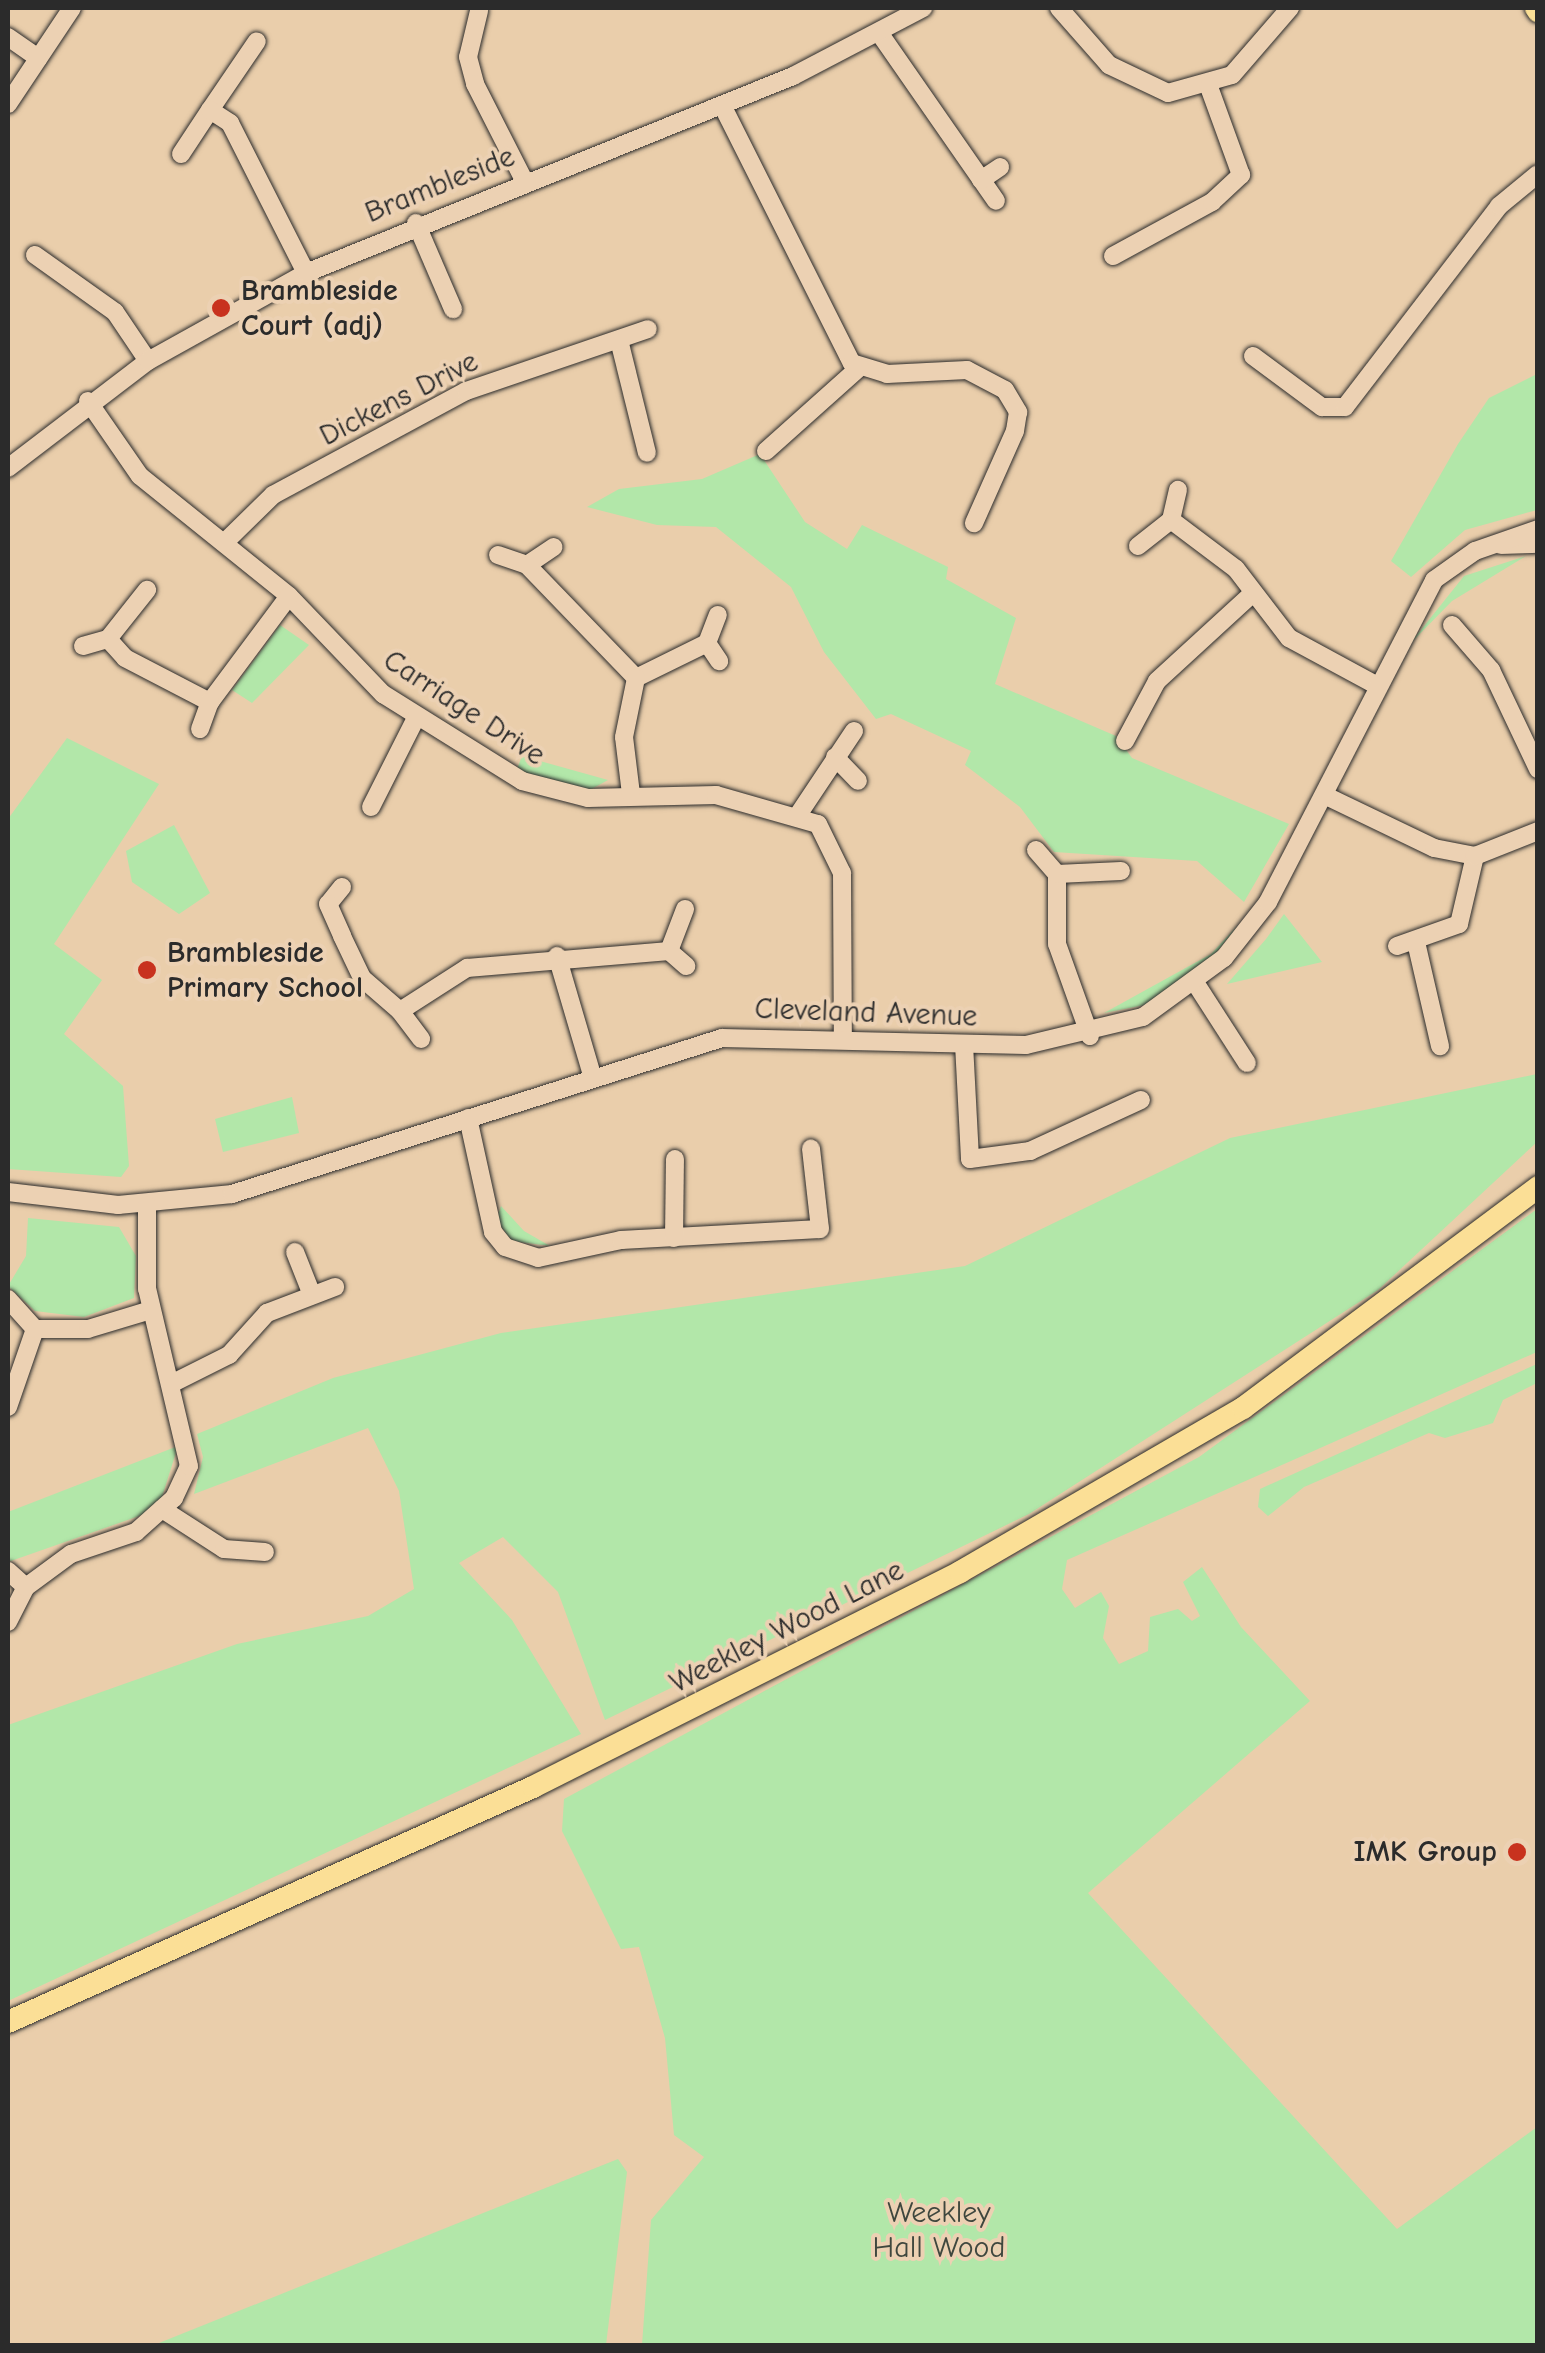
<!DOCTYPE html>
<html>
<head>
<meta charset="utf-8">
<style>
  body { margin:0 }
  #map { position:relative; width:1545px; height:2353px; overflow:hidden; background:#eaceab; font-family:"Comic Neue",sans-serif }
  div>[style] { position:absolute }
  .green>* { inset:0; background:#b2e7a9 }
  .roads { filter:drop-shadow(0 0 2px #2b2b2b) drop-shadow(0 0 2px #2b2b2b) }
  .minor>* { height:18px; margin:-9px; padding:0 9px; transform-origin:9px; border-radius:9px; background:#ecd1b3 }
  .major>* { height:22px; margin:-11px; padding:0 11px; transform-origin:11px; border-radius:11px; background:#fbdf96 }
  .dots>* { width:28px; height:28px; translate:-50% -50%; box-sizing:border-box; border:5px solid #ecd1b3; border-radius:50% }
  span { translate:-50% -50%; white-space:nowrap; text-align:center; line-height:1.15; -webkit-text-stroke:8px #ecd1b3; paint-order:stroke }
  .street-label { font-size:30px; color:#2b2b2b }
  .poi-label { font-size:30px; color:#2b2b2b; font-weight:700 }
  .left { translate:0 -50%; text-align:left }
  .right { translate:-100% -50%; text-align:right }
  .park-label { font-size:30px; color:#3f473e }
  .frame { position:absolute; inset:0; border:10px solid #2b2b2b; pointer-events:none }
</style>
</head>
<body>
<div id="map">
  <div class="green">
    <i style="clip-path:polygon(1537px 374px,1537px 510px,1465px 530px,1411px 577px,1391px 561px,1458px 444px,1489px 398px)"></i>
    <i style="clip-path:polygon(760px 454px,805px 522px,847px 549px,862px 525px,948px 567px,946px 579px,1016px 618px,995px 684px,1116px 736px,1132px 758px,1289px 824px,1244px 902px,1197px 861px,1054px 852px,1020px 807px,965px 765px,971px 751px,891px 714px,876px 719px,824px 652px,791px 587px,716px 527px,657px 525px,587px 507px,619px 489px,702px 479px)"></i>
    <i style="clip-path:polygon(1526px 556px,1452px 601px,1408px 646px,1464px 576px)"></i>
    <i style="clip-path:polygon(280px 625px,309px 645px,252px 703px,232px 690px)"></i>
    <i style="clip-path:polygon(67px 738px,159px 784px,54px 944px,102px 980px,64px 1034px,123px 1086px,129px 1166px,121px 1177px,8px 1169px,8px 819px)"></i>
    <i style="clip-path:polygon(522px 756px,608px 780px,588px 791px,543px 783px,517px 769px)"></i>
    <i style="clip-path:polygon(174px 825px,210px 893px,179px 914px,132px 882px,126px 851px)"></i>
    <i style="clip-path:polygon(1284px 914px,1322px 962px,1227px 984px,1266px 939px)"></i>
    <i style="clip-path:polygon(1238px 925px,1213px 957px,1145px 1005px,1104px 1013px,1211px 954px)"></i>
    <i style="clip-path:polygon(1537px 1074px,1537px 1142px,1378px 1290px,1029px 1514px,605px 1720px,558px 1592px,503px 1537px,459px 1563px,512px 1620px,581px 1734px,8px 2001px,8px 1725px,237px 1644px,368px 1616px,414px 1589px,399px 1491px,368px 1428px,194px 1494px,203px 1457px,197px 1434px,333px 1378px,501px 1333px,965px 1266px,1230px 1138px)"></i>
    <i style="clip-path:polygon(292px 1097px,299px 1133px,223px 1152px,215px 1119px)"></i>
    <i style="clip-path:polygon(501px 1206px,524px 1231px,550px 1246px,512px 1241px,496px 1220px)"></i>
    <i style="clip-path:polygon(1537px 1209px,1537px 1352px,1067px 1560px,1062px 1589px,1075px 1608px,1101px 1592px,1109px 1606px,1103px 1638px,1119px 1664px,1148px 1651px,1150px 1617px,1178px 1609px,1192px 1621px,1200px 1616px,1183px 1582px,1202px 1567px,1241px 1627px,1310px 1701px,1088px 1893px,1397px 2229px,1537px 2127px,1537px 2345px,642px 2345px,651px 2220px,704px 2157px,674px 2135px,665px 2038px,639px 1947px,621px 1949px,562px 1831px,564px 1799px,1199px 1457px)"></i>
    <i style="clip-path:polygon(28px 1218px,119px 1227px,136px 1256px,134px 1298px,84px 1317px,35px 1311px,8px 1286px,26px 1256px)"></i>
    <i style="clip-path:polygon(1537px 1364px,1537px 1383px,1503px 1400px,1493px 1423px,1445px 1438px,1429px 1433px,1304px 1487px,1268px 1516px,1258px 1507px,1260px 1489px)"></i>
    <i style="clip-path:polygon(178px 1446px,162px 1497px,142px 1515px,8px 1562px,8px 1512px)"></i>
    <i style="clip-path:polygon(618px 2159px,627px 2172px,606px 2345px,154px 2345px)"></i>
  </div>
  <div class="roads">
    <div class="minor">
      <i style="left:1059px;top:8px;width:76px;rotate:48.7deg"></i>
      <i style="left:1109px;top:65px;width:65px;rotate:25.4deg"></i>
      <i style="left:1168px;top:93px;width:66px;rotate:-15.7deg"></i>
      <i style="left:1232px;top:75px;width:89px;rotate:-49.1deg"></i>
      <i style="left:479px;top:11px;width:47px;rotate:103.4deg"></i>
      <i style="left:468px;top:57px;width:28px;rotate:75deg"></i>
      <i style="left:475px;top:84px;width:108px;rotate:63deg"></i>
      <i style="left:880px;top:34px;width:203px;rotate:55.2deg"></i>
      <i style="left:8px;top:37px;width:37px;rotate:35deg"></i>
      <i style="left:8px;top:104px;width:115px;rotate:-56.3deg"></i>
      <i style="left:722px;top:105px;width:289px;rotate:63.3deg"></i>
      <i style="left:852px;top:363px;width:37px;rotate:17deg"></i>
      <i style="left:887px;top:374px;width:80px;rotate:-2.9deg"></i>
      <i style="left:967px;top:370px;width:43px;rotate:27.8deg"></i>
      <i style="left:1005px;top:390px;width:26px;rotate:59deg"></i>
      <i style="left:1018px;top:412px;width:19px;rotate:99deg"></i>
      <i style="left:1015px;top:431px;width:101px;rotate:114deg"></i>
      <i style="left:210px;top:110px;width:83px;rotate:-55.7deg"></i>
      <i style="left:181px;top:154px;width:53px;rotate:-56.6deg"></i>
      <i style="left:210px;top:110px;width:24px;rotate:33deg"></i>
      <i style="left:230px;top:123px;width:168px;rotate:63.1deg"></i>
      <i style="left:981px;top:180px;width:23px;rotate:-34deg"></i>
      <i style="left:416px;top:223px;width:94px;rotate:66.7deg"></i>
      <i style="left:35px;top:255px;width:98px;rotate:35.5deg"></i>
      <i style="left:115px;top:312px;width:59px;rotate:56deg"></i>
      <i style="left:1113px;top:256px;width:113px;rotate:-28.6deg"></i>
      <i style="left:1212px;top:202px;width:40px;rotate:-43deg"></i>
      <i style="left:1241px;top:175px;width:94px;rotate:-110deg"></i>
      <i style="left:620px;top:344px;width:112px;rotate:76.1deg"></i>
      <i style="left:1253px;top:356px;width:86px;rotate:36.5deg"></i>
      <i style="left:1322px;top:407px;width:23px"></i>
      <i style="left:1345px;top:407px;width:253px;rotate:-52.5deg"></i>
      <i style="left:1499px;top:206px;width:50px;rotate:-39.4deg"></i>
      <i style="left:88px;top:401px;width:91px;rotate:55.3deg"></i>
      <i style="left:140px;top:476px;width:191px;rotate:38.8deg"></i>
      <i style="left:289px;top:596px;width:136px;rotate:46.2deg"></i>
      <i style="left:383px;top:694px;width:164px;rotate:32deg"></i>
      <i style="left:522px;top:781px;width:68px;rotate:14.4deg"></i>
      <i style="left:588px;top:798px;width:128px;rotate:-1.3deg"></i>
      <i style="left:716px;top:795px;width:106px;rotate:15.9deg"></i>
      <i style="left:818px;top:824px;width:55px;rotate:63.9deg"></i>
      <i style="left:842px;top:873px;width:164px;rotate:89.7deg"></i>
      <i style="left:766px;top:451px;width:126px;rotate:-41.8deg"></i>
      <i style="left:8px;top:468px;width:176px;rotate:-37.4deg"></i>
      <i style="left:148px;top:361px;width:181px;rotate:-29.1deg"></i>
      <i style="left:306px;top:273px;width:525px;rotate:-22.02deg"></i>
      <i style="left:793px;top:76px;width:147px;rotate:-27.6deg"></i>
      <i style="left:1171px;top:520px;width:31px;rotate:-77deg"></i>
      <i style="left:224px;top:543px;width:69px;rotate:-44.4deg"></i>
      <i style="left:273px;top:495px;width:219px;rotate:-28.3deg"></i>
      <i style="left:466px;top:391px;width:192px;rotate:-18.8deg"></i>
      <i style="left:1501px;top:545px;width:37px;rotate:-2deg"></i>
      <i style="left:1138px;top:546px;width:42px;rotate:-38.2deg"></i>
      <i style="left:1171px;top:520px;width:81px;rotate:37deg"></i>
      <i style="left:1236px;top:569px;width:87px;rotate:52.5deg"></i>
      <i style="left:1289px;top:638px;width:99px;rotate:28.4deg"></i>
      <i style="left:498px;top:555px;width:31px;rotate:19deg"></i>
      <i style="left:527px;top:565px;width:32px;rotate:-34deg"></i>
      <i style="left:527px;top:565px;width:157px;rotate:46deg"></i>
      <i style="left:1452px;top:625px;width:60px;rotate:49.1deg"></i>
      <i style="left:1491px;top:670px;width:110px;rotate:64.6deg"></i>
      <i style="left:108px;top:639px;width:63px;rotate:-51.5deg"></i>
      <i style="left:707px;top:643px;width:22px;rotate:56deg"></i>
      <i style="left:83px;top:646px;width:26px;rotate:-16deg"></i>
      <i style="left:108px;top:639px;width:25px;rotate:48deg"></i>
      <i style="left:125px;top:658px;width:96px;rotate:27.4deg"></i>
      <i style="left:210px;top:702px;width:132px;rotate:-53.3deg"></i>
      <i style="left:636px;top:678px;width:79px;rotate:-26.2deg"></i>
      <i style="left:707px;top:643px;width:30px;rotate:-69deg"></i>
      <i style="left:200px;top:729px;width:29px;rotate:-70deg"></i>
      <i style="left:1125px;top:741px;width:68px;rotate:-61.9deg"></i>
      <i style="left:1157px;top:681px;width:130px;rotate:-42.5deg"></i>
      <i style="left:835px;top:757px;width:33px;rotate:46deg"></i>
      <i style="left:631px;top:794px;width:57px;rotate:-97deg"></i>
      <i style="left:624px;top:737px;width:60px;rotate:-78.5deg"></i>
      <i style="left:1324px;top:795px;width:122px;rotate:25.7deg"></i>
      <i style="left:1434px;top:848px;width:42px;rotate:11deg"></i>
      <i style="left:371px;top:807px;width:102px;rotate:-63.2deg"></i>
      <i style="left:798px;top:815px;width:101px;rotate:-56.3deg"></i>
      <i style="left:1036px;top:850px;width:32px;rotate:49deg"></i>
      <i style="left:342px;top:887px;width:22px;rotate:129deg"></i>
      <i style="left:328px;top:904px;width:35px;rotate:66deg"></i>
      <i style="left:342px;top:936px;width:47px;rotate:64.5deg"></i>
      <i style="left:362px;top:978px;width:50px;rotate:41deg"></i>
      <i style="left:400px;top:1011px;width:80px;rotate:-32.7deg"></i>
      <i style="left:467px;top:968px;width:203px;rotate:-4.8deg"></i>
      <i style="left:669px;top:951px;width:45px;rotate:-69.1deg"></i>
      <i style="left:1416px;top:942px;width:107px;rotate:77deg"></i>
      <i style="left:1397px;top:946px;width:66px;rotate:-19.5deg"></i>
      <i style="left:1459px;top:924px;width:70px;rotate:-76.8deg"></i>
      <i style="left:1475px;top:856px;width:68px;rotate:-21.6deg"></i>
      <i style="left:669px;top:951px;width:23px;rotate:41deg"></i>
      <i style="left:557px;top:956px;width:127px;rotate:73.6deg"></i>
      <i style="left:1196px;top:984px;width:94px;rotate:57.2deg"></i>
      <i style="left:400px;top:1011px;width:35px;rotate:53deg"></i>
      <i style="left:1090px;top:1036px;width:98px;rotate:-109.7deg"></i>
      <i style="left:1057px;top:944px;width:70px;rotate:-90deg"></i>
      <i style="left:1057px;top:874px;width:64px;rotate:-2.7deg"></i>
      <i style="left:964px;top:1044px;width:115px;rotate:87deg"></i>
      <i style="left:970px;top:1159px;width:61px;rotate:-7.6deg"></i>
      <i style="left:1030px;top:1151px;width:122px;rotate:-24.7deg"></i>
      <i style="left:468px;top:1118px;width:117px;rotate:77.6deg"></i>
      <i style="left:493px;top:1232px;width:19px;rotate:51deg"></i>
      <i style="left:505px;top:1247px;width:35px;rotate:18deg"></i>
      <i style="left:538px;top:1258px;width:85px;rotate:-12.2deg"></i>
      <i style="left:621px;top:1240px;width:199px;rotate:-3.2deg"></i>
      <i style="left:820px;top:1229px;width:81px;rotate:-96.4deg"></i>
      <i style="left:8px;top:1192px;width:111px;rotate:6.7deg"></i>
      <i style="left:118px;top:1205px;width:115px;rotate:-5.5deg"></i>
      <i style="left:232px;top:1194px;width:514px;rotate:-17.66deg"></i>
      <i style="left:722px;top:1038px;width:304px;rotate:1.3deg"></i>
      <i style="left:1026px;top:1045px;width:120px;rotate:-13.5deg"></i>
      <i style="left:1143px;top:1017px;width:100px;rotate:-36.1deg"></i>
      <i style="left:1224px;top:958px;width:71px;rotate:-51.8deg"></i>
      <i style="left:1268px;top:902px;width:362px;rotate:-62.7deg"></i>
      <i style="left:1434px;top:580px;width:50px;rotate:-35.3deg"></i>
      <i style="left:1475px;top:551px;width:67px;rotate:-19.2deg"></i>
      <i style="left:674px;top:1238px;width:79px;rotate:-89.3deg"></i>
      <i style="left:295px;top:1252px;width:46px;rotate:68.4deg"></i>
      <i style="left:8px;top:1299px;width:40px;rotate:48deg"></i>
      <i style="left:173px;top:1383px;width:63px;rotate:-26.6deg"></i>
      <i style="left:229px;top:1355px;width:57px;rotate:-47.9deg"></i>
      <i style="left:267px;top:1313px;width:73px;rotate:-20.9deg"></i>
      <i style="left:8px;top:1407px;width:83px;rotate:-70.9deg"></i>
      <i style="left:35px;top:1329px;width:53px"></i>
      <i style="left:88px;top:1329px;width:66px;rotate:-16.8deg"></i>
      <i style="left:162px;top:1509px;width:74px;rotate:32.8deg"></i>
      <i style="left:224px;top:1549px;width:41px;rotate:4.2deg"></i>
      <i style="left:8px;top:1571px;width:24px;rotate:42deg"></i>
      <i style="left:8px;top:1622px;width:39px;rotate:-63deg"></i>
      <i style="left:26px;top:1587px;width:56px;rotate:-36.3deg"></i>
      <i style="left:71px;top:1554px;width:69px;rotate:-18.7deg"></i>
      <i style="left:136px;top:1532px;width:51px;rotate:-41.8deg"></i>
      <i style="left:174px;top:1498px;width:35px;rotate:-65deg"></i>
      <i style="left:189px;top:1466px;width:182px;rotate:-103.3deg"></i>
      <i style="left:147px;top:1289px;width:84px;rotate:-90deg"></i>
    </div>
    <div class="major">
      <i style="left:1536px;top:8px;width:4px;rotate:56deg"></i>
      <i style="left:8px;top:2022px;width:575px;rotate:-24.11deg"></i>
      <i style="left:533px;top:1787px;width:478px;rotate:-26.7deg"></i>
      <i style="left:960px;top:1572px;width:327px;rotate:-30.1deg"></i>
      <i style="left:1243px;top:1408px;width:369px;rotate:-36.8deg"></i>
    </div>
  </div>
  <div class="dots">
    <i style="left:221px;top:308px;background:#c8321e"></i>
    <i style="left:147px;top:970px;background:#c8321e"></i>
    <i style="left:1517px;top:1852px;background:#c8321e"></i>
  </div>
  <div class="street-label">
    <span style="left:440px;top:185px;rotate:-22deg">Brambleside</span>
    <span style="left:399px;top:399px;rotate:-27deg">Dickens Drive</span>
    <span style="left:464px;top:708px;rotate:33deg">Carriage Drive</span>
    <span style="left:866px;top:1013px;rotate:2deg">Cleveland Avenue</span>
    <span style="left:787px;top:1627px;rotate:-27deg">Weekley Wood Lane</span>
  </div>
  <div class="poi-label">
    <span class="left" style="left:241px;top:308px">Brambleside<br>Court (adj)</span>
    <span class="left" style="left:167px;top:970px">Brambleside<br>Primary School</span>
    <span class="right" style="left:1497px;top:1852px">IMK Group</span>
  </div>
  <div class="park-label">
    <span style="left:939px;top:2230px">Weekley<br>Hall Wood</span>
  </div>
  <div class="frame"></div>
</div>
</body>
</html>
